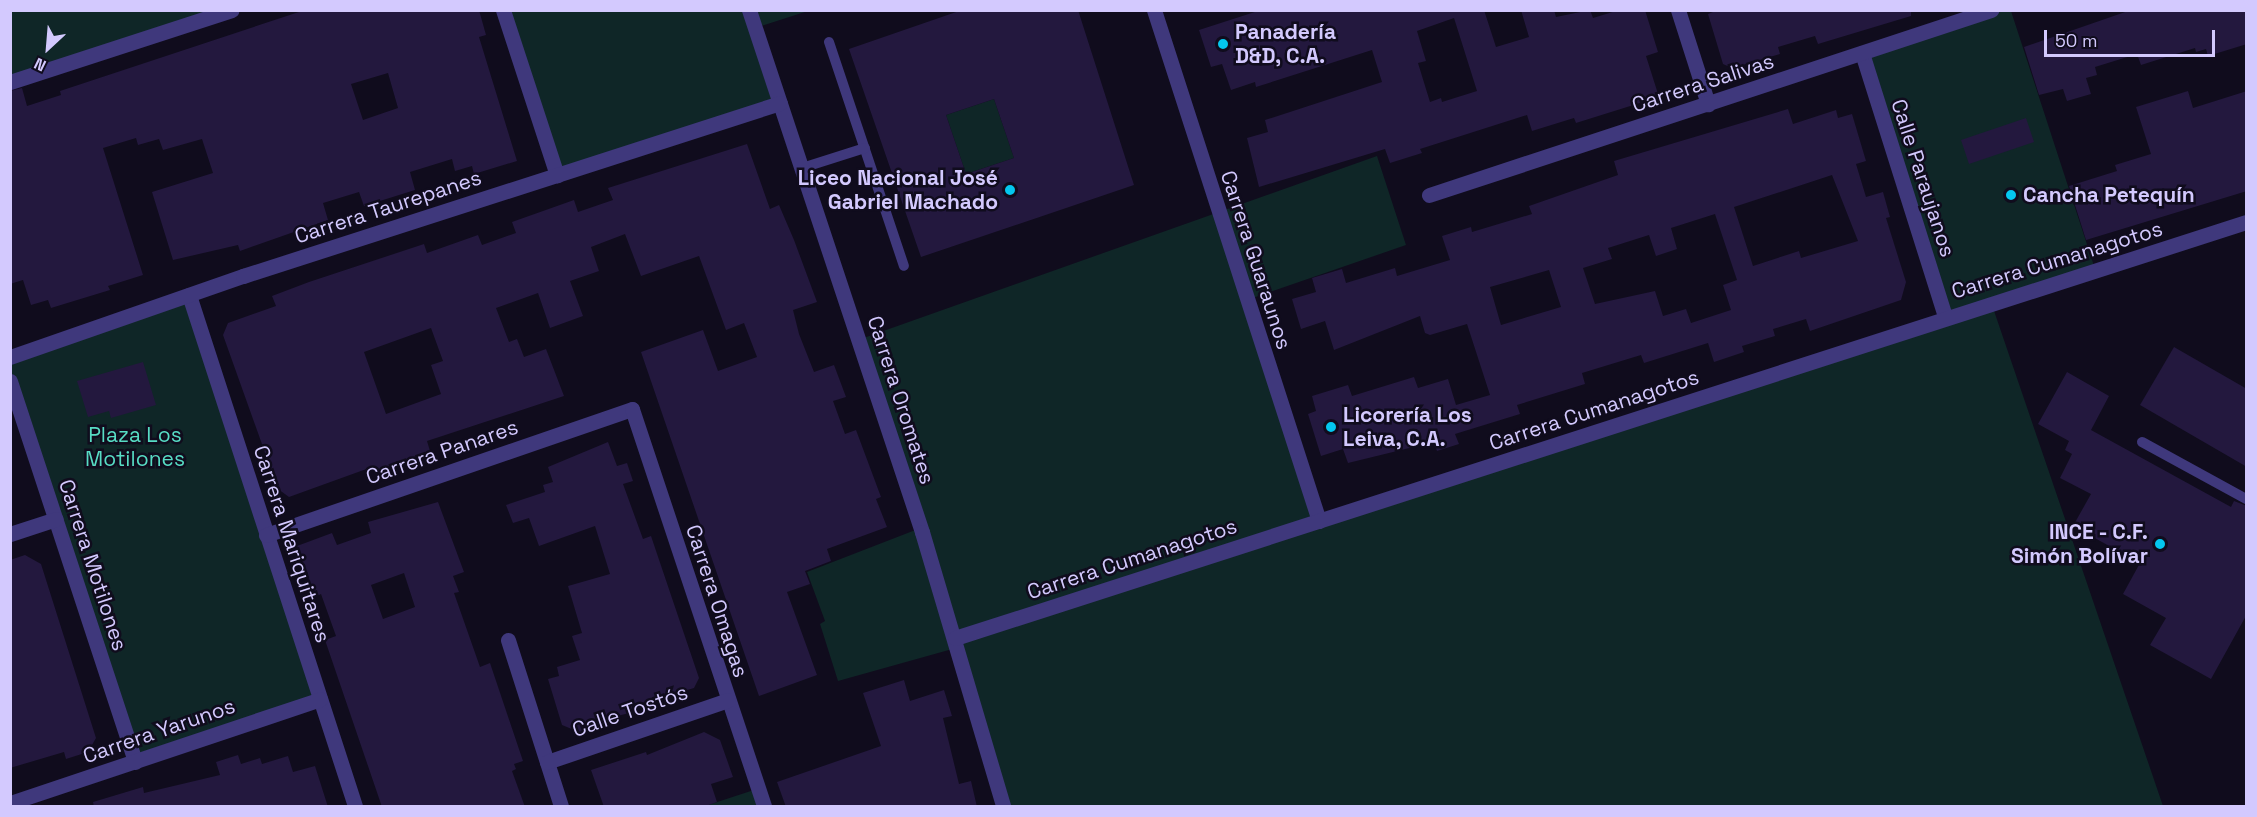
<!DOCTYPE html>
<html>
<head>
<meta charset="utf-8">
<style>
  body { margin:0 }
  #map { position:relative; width:2257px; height:817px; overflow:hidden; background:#100c1d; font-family:"Space Grotesk",sans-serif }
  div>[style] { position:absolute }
  .green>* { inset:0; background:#0f2627 }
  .building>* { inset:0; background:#23183e }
  .service>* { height:10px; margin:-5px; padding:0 5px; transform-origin:5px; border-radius:5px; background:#3f387c }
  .minor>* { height:15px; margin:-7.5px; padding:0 7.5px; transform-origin:7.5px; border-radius:7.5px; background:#3f387c }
  .dots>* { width:16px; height:16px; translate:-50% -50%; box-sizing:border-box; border:3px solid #100c1d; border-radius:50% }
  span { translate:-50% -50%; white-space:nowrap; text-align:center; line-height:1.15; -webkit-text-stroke:5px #100c1d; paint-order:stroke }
  .poi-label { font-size:21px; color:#d3c9fe; font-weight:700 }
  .left { translate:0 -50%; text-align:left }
  .right { translate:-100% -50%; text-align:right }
  .street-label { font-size:21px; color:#d3c9fe }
  .park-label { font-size:21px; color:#57dcc4 }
  .frame { position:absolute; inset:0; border:12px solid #d3c9fe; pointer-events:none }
  .north { position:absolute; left:18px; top:18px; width:60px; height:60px; -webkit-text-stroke:4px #100c1d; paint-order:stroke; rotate:206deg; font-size:16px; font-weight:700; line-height:24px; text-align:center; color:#d3c9fe }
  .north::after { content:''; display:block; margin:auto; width:21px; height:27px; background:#d3c9fe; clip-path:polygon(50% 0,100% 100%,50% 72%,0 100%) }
  .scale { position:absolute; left:2044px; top:30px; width:171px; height:27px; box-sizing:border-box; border:3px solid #d3c9fe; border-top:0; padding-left:8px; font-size:18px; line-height:21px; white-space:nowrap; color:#d3c9fe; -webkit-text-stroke:4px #100c1d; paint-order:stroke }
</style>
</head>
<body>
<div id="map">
  <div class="green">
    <i style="clip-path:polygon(11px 10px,232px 11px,11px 82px)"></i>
    <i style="clip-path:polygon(503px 11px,808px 11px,755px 28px,780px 103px,557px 175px)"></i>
    <i style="clip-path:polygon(1991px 11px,2011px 11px,2095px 269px,1991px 302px,2163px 806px,1003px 806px,858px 340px,1377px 156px,1406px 245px,1247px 300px,1319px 521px,1945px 317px,1862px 53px)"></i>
    <i style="clip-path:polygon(994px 99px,1014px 158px,966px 174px,946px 115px)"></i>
    <i style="clip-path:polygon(189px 295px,320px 699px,135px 762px,11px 381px,10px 357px)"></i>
    <i style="clip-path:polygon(918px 529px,956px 648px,838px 681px,820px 624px,825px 621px,807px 572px)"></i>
    <i style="clip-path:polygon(757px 789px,762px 806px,705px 806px)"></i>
  </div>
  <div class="building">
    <i style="clip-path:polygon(evenodd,305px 10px,479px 10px,486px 35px,479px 37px,517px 161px,474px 174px,472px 166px,455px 171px,452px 159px,410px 172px,415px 190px,364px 206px,359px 192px,323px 203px,328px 220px,240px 251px,238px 245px,173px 260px,152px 192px,213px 173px,202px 139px,163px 150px,159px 139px,138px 145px,136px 138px,103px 148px,143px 275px,108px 286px,110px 290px,51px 308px,48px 300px,31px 305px,23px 280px,10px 284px,10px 91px,22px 88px,27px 106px,61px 95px,60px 91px,305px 10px,388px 73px,398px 108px,363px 120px,351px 84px,388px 73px)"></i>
    <i style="clip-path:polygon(evenodd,962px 10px,1078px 10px,1134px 185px,921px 257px,849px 49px,962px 10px,994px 99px,1014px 158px,966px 174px,946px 115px,994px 99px)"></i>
    <i style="clip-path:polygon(evenodd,1261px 10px,1484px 10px,1496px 47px,1529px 37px,1521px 10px,1554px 10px,1556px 17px,1590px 10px,1593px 18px,1619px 10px,1645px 10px,1658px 52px,1646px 56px,1659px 97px,1576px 123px,1574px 118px,1532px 131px,1527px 115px,1420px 149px,1422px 153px,1390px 163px,1385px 149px,1259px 187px,1247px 138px,1268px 132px,1265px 120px,1382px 82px,1372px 50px,1256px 87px,1255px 82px,1231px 90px,1222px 64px,1211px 67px,1199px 30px,1261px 10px,1454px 18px,1477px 91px,1442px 102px,1441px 98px,1430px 102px,1418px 63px,1426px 61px,1417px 31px,1454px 18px)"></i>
    <i style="clip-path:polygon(1718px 10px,1911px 10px,1911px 16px,1818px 44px,1815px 36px,1778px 47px,1780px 54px,1732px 68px,1723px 64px,1708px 14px)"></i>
    <i style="clip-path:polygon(2131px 10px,2247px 10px,2247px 44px,2208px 56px,2206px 49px,2196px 52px,2195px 48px,2141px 65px,2137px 54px,2095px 67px,2097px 75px,2086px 78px,2091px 94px,2067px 101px,2063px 89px,2039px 95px,2024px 47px)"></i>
    <i style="clip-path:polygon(2188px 91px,2193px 108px,2247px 91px,2247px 191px,2086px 240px,2069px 186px,2117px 171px,2115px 165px,2151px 154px,2136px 107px)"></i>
    <i style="clip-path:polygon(evenodd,1788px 109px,1793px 124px,1836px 110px,1838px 118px,1852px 114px,1866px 161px,1856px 164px,1866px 197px,1883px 192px,1890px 217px,1886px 218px,1906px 282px,1901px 300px,1810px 331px,1806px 319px,1773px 329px,1775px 336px,1742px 346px,1744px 352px,1714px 362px,1708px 343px,1644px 363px,1641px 355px,1582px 373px,1585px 384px,1517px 405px,1520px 414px,1455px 434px,1459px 444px,1437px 451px,1434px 442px,1348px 463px,1343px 449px,1321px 456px,1308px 414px,1316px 411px,1312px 396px,1348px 385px,1352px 396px,1414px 377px,1418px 388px,1448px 379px,1456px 405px,1490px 395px,1467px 324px,1430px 335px,1425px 333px,1420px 316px,1334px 350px,1325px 321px,1301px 329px,1292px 299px,1316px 292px,1312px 278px,1342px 269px,1346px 283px,1395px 268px,1397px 276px,1450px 260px,1442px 236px,1471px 227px,1472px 232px,1532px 214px,1529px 206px,1618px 175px,1614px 161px,1788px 109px,1832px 175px,1858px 241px,1801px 258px,1799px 251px,1753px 266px,1734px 207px,1832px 175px,1788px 109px,1715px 214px,1737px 280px,1723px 285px,1731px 310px,1691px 323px,1686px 309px,1663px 316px,1655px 291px,1595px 304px,1583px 268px,1612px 259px,1608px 248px,1649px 235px,1656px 256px,1677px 249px,1671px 228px,1715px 214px,1788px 109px,1549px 270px,1561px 307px,1501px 325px,1490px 287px,1549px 270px)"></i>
    <i style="clip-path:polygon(2026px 118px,2034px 142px,1969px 164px,1961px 140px)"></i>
    <i style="clip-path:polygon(evenodd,747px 144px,770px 209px,779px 205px,794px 240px,817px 302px,793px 310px,799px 334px,814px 372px,834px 365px,846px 397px,833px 401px,845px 434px,856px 430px,881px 497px,876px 499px,887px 527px,827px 549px,831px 561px,805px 571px,810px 584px,787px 592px,817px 675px,759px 696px,641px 352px,703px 330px,718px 371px,757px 357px,744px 323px,726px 330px,699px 256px,641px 276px,625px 234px,591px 247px,599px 271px,570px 281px,583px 316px,550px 328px,538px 293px,496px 308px,509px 342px,517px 339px,524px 357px,546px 349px,564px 396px,427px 441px,430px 451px,374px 472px,372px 467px,289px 497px,278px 489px,223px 335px,228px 323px,276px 306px,272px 296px,309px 282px,424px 244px,427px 253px,478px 235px,482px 245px,516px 233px,512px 222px,574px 200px,578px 212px,613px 200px,608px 188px,747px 144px,431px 328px,443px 361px,431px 365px,441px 394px,386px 414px,364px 352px,431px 328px)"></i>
    <i style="clip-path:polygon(2174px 347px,2247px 389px,2247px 467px,2140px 405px)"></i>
    <i style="clip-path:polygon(143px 362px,156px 405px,111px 418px,109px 411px,88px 417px,77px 381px)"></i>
    <i style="clip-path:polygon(2067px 372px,2109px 396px,2091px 430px,2231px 507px,2234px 501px,2247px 506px,2247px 614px,2211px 679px,2150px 645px,2166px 618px,2123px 594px,2140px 563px,2073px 526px,2091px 494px,2060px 478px,2072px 454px,2065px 450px,2069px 441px,2038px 424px)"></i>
    <i style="clip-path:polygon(608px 442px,617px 466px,627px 463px,633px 481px,623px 484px,643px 539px,651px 536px,699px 678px,694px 688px,632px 706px,633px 712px,598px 721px,600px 726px,579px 732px,562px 725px,548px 679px,559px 676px,557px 667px,580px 660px,572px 636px,582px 633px,568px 586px,610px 574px,595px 526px,539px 546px,529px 518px,513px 523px,506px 505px,545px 492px,543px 485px,553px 482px,548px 467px)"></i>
    <i style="clip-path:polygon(evenodd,438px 502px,464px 572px,453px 576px,459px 592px,454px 593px,480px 667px,490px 663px,523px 761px,514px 764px,516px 769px,512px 771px,525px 807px,382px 807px,325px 640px,336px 636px,321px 594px,315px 597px,297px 546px,332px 533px,337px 545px,371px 533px,368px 522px,438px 502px,404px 573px,415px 607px,383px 619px,371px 585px,404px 573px)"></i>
    <i style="clip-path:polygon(25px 555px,41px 564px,96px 738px,88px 752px,66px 759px,64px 752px,10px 768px,10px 560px)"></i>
    <i style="clip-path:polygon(904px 680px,910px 701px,944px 690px,952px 716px,943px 718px,959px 784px,971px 781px,977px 807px,786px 807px,777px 782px,881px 746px,863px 693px)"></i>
    <i style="clip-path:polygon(704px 732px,720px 740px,733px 777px,711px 784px,717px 802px,703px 807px,604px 807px,591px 770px,646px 752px,647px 755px)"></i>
    <i style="clip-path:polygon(238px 755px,241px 764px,260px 758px,262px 764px,288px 756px,293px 772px,315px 766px,328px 807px,94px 807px,93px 802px,143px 787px,144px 793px,220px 775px,216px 762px)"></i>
  </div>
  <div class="service">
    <i style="left:829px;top:42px;width:236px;rotate:71.5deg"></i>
    <i style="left:802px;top:168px;width:66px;rotate:-17.6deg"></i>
    <i style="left:2142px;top:442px;width:119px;rotate:28.7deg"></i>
  </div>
  <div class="minor">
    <i style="left:503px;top:10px;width:174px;rotate:71.9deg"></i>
    <i style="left:749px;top:10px;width:550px;rotate:71.66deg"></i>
    <i style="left:922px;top:532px;width:286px;rotate:73.5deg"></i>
    <i style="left:1154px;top:10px;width:537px;rotate:72.1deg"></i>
    <i style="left:1678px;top:10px;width:99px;rotate:72.3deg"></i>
    <i style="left:1862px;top:53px;width:277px;rotate:72.5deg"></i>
    <i style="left:10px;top:82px;width:233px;rotate:-18deg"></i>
    <i style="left:1429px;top:195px;width:592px;rotate:-18.22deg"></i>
    <i style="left:189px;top:295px;width:537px;rotate:72deg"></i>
    <i style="left:10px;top:357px;width:247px;rotate:-19.2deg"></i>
    <i style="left:243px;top:276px;width:564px;rotate:-17.86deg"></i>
    <i style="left:10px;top:381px;width:401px;rotate:71.8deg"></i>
    <i style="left:10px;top:534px;width:48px;rotate:-18.1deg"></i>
    <i style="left:266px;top:535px;width:387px;rotate:-19deg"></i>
    <i style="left:632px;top:409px;width:418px;rotate:71.6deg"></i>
    <i style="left:955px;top:638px;width:1356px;rotate:-17.86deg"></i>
    <i style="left:508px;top:640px;width:174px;rotate:72.3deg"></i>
    <i style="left:547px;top:762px;width:191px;rotate:-18.9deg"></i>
    <i style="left:10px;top:803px;width:327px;rotate:-18.5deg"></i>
  </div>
  <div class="dots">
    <i style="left:1223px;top:44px;background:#04c7ef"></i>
    <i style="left:1010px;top:190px;background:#04c7ef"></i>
    <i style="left:2011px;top:195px;background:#04c7ef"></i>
    <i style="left:1331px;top:427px;background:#04c7ef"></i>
    <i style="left:2160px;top:544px;background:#04c7ef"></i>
  </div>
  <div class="poi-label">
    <span class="left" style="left:1235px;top:44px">Panadería<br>D&amp;D, C.A.</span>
    <span class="right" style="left:998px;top:190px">Liceo Nacional José<br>Gabriel Machado</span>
    <span class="left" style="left:2023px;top:195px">Cancha Petequín</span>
    <span class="left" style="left:1343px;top:427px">Licorería Los<br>Leiva, C.A.</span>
    <span class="right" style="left:2148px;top:544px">INCE - C.F.<br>Simón Bolívar</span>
  </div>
  <div class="street-label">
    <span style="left:1703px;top:83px;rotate:-18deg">Carrera Salivas</span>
    <span style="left:1923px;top:178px;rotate:72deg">Calle Paraujanos</span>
    <span style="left:388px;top:207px;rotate:-18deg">Carrera Taurepanes</span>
    <span style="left:1256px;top:260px;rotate:72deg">Carrera Guaraunos</span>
    <span style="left:2057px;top:260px;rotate:-17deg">Carrera Cumanagotos</span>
    <span style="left:901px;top:400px;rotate:72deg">Carrera Oromates</span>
    <span style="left:1594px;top:410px;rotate:-18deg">Carrera Cumanagotos</span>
    <span style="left:442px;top:452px;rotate:-19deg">Carrera Panares</span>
    <span style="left:292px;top:544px;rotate:72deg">Carrera Mariquitares</span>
    <span style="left:1132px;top:559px;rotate:-18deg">Carrera Cumanagotos</span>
    <span style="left:93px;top:565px;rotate:72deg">Carrera Motilones</span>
    <span style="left:717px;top:601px;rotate:72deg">Carrera Omagas</span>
    <span style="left:630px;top:711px;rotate:-19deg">Calle Tostós</span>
    <span style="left:159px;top:731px;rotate:-19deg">Carrera Yarunos</span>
  </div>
  <div class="park-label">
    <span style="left:135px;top:447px">Plaza Los<br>Motilones</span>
  </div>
  <div class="frame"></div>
  <div class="north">N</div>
  <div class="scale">50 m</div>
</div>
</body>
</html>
